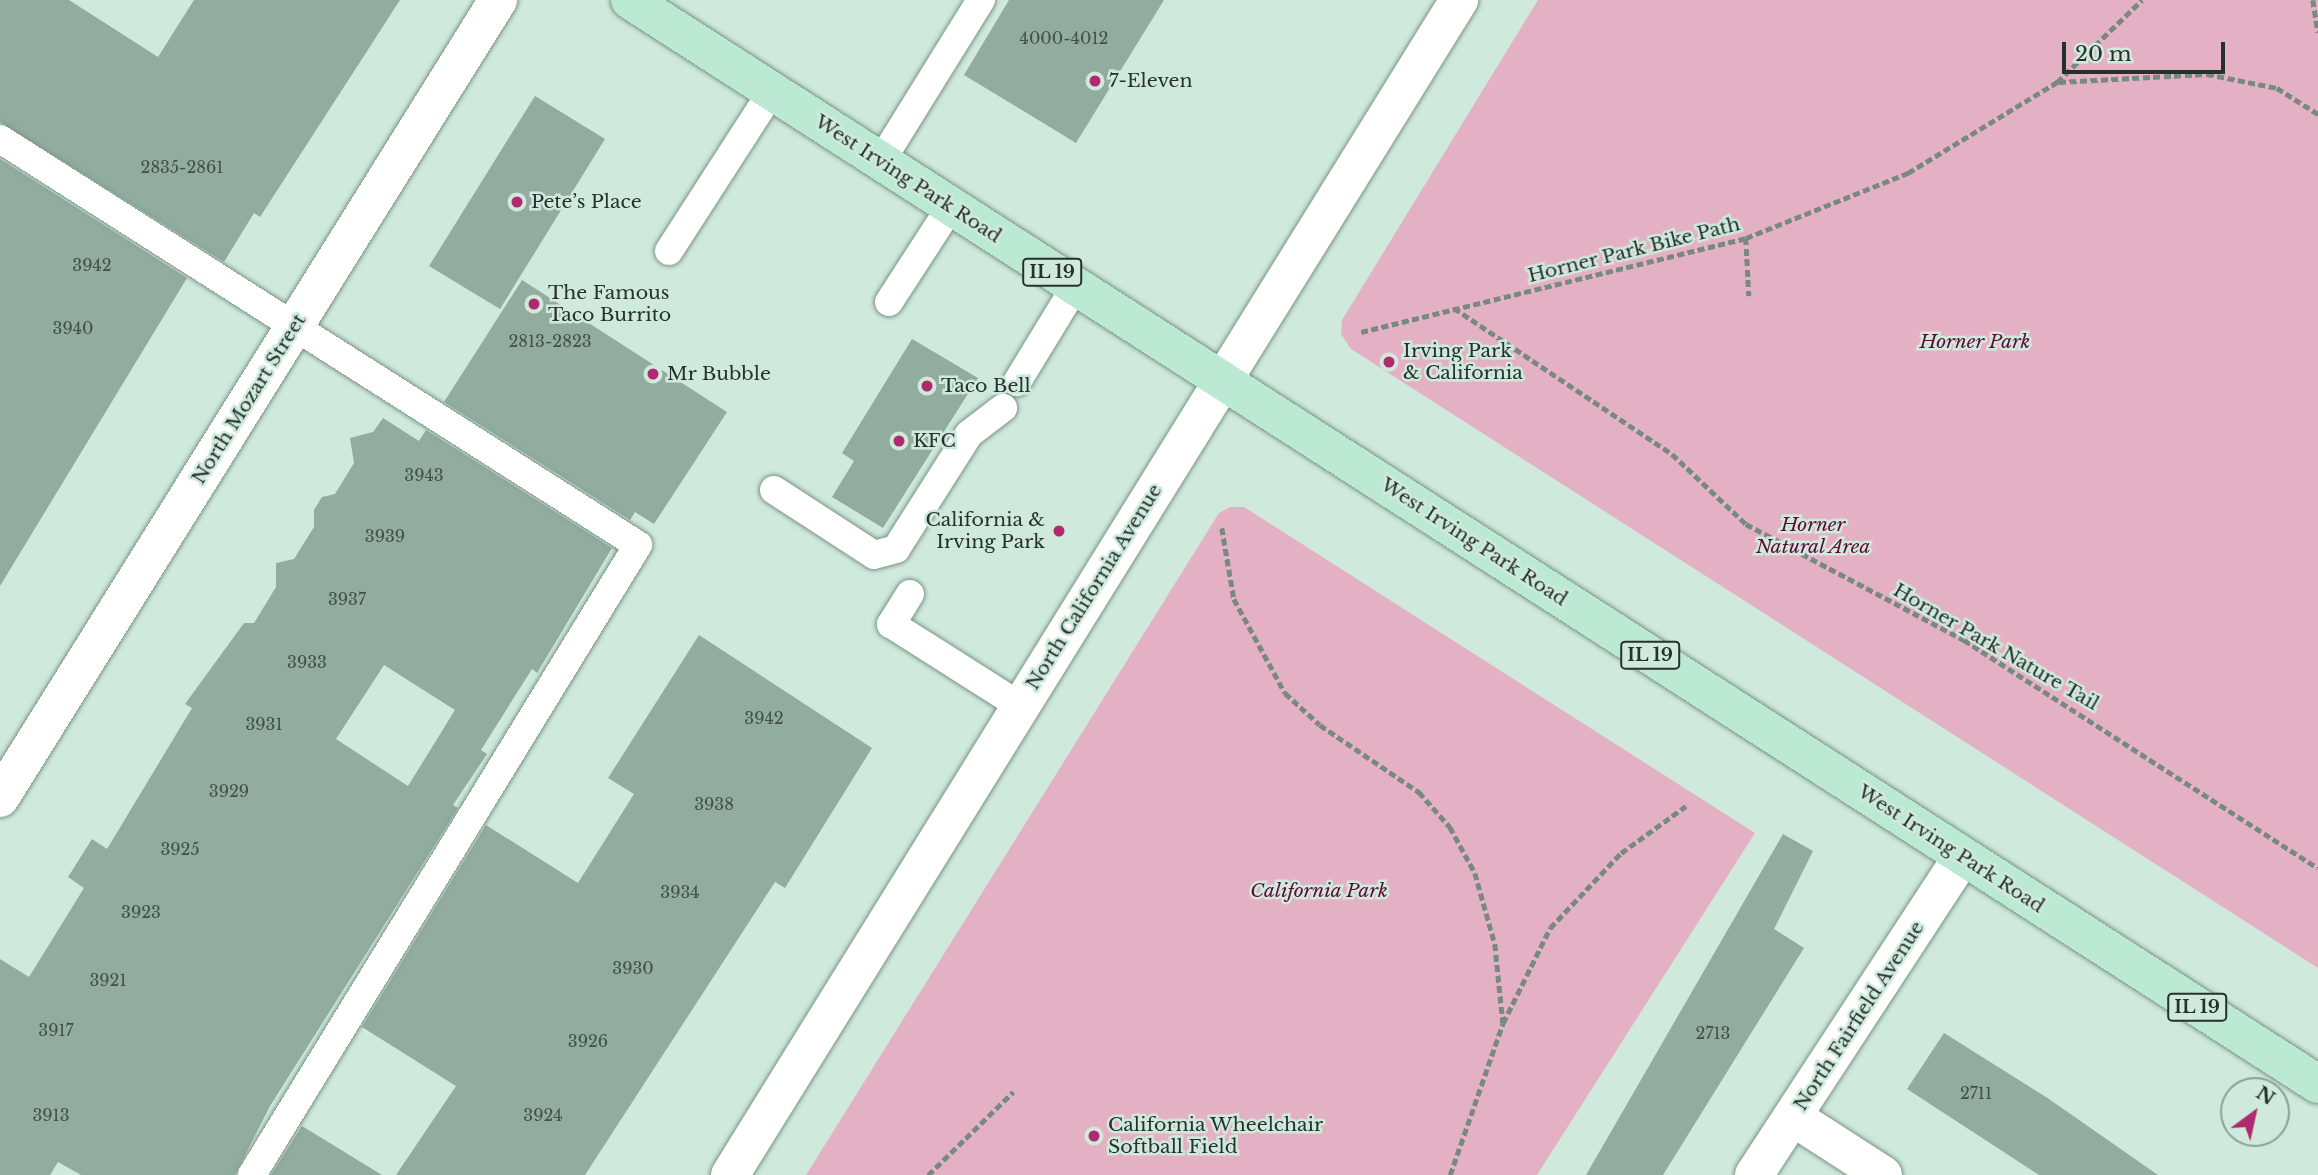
<!DOCTYPE html>
<html>
<head>
<meta charset="utf-8">
<style>
  body { margin:0 }
  #map { position:relative; width:2318px; height:1175px; overflow:hidden; background:#cfeadc; font-family:"Libre Baskerville",serif }
  div>[style] { position:absolute }
  .green>* { inset:0; background:#e4b1c4 }
  .building>* { inset:0; background:#92ac9f }
  .path>* { height:4.5px; margin-top:-2.25px; transform-origin:0; background:repeating-linear-gradient(90deg,#778980 0 7px,transparent 0 10.5px) }
  .roads { filter:drop-shadow(0 0 2px #7a9385) drop-shadow(0 0 2px #7a9385) }
  .service>* { height:28px; margin:-14px; padding:0 14px; transform-origin:14px; border-radius:14px; background:#fff }
  .minor>* { height:38px; margin:-19px; padding:0 19px; transform-origin:19px; border-radius:19px; background:#fff }
  .tertiary>* { height:38px; margin:-19px; padding:0 19px; transform-origin:19px; border-radius:19px; background:#fff }
  .primary>* { height:38px; margin:-19px; padding:0 19px; transform-origin:19px; border-radius:19px; background:#bce9d3 }
  .dots>* { width:19px; height:19px; translate:-50% -50%; box-sizing:border-box; border:4px solid #cfeadc; border-radius:50% }
  span { translate:-50% -50%; white-space:nowrap; text-align:center; line-height:1.15; -webkit-text-stroke:5px #cfeadc; paint-order:stroke }
  .number-label { font-size:16px; color:#425049 }
  .number-label span { -webkit-text-stroke-width:0 }
  .shield-label span { padding:2px 5px; background:#cfeadc; border:2px solid; border-radius:5px; -webkit-text-stroke-width:0 }
  .shield-label { font-size:18px; color:#27312c; font-weight:700 }
  .poi-label { font-size:19px; color:#27312c }
  .left { translate:0 -50%; text-align:left }
  .right { translate:-100% -50%; text-align:right }
  .street-label { font-size:19px; color:#27312c }
  .park-label { font-size:19px; color:#620839; font-style:italic }
  .north { position:absolute; left:2220px; top:1077px; width:70px; height:70px; box-sizing:border-box; background:#cfeadc; border:2px solid #8ca096; border-radius:50%; rotate:33deg; font-size:19px; font-weight:700; line-height:28px; text-align:center; color:#27312c }
  .north::after { content:''; display:block; margin:auto; width:24px; height:32px; background:#b12a6f; clip-path:polygon(50% 0,100% 100%,50% 72%,0 100%) }
  .scale { position:absolute; left:2062px; top:42px; width:163px; height:32px; box-sizing:border-box; border:4px solid #27312c; border-top:0; padding-left:9px; font-size:21px; line-height:24px; white-space:nowrap; color:#27312c; -webkit-text-stroke:5px #cfeadc; paint-order:stroke }
</style>
</head>
<body>
<div id="map">
  <div class="green">
    <i style="clip-path:polygon(1538px 0,2318px 0,2318px 968px,1351px 349px,1341px 334px,1342px 320px)"></i>
    <i style="clip-path:polygon(1230px 507px,1244px 507px,1755px 833px,1537px 1175px,806px 1175px,1219px 513px)"></i>
  </div>
  <div class="building">
    <i style="clip-path:polygon(0 0,69px 0,158px 57px,194px 0,400px 0,260px 217px,254px 213px,224px 262px,0 122px)"></i>
    <i style="clip-path:polygon(1009px 0,1164px 0,1076px 143px,964px 75px)"></i>
    <i style="clip-path:polygon(535px 96px,605px 139px,500px 309px,429px 266px)"></i>
    <i style="clip-path:polygon(0 159px,187px 278px,0 586px)"></i>
    <i style="clip-path:polygon(522px 280px,727px 412px,654px 524px,635px 512px,630px 520px,444px 402px)"></i>
    <i style="clip-path:polygon(912px 339px,978px 378px,883px 528px,832px 497px,854px 461px,842px 453px)"></i>
    <i style="clip-path:polygon(evenodd,383px 418px,419px 441px,426px 430px,612px 548px,537px 673px,532px 669px,481px 750px,487px 754px,453px 805px,458px 808px,270px 1106px,235px 1175px,81px 1175px,58px 1162px,50px 1175px,0 1175px,0 959px,29px 977px,84px 888px,68px 877px,92px 839px,107px 849px,192px 708px,185px 704px,244px 623px,254px 623px,276px 587px,276px 563px,294px 559px,314px 527px,314px 510px,322px 497px,335px 494px,354px 463px,350px 438px,373px 432px,383px 418px,384px 665px,455px 710px,408px 786px,336px 739px,384px 665px)"></i>
    <i style="clip-path:polygon(699px 635px,872px 748px,785px 888px,775px 882px,585px 1175px,396px 1175px,456px 1086px,362px 1027px,486px 825px,578px 883px,634px 794px,608px 778px)"></i>
    <i style="clip-path:polygon(1783px 834px,1813px 851px,1774px 929px,1804px 948px,1663px 1175px,1586px 1175px)"></i>
    <i style="clip-path:polygon(1944px 1033px,2046px 1097px,2158px 1175px,2039px 1175px,1907px 1089px)"></i>
    <i style="clip-path:polygon(302px 1126px,382px 1175px,271px 1175px)"></i>
  </div>
  <div class="path">
    <i style="left:2313px;top:0;width:33px;rotate:81deg"></i>
    <i style="left:2059px;top:82px;width:148px;rotate:-3.1deg"></i>
    <i style="left:2207px;top:74px;width:71px;rotate:11.3deg"></i>
    <i style="left:2277px;top:88px;width:49px;rotate:32.4deg"></i>
    <i style="left:1746px;top:238px;width:58px;rotate:87deg"></i>
    <i style="left:1454px;top:308px;width:262px;rotate:33.8deg"></i>
    <i style="left:1672px;top:454px;width:102px;rotate:43.4deg"></i>
    <i style="left:1746px;top:524px;width:247px;rotate:28deg"></i>
    <i style="left:1964px;top:640px;width:421px;rotate:32.8deg"></i>
    <i style="left:1361px;top:332px;width:396px;rotate:-13.7deg"></i>
    <i style="left:1746px;top:238px;width:175px;rotate:-21.9deg"></i>
    <i style="left:1908px;top:173px;width:175px;rotate:-31.4deg"></i>
    <i style="left:2057px;top:82px;width:118px;rotate:-44deg"></i>
    <i style="left:1222px;top:528px;width:72px;rotate:80.4deg"></i>
    <i style="left:1234px;top:599px;width:107px;rotate:61.5deg"></i>
    <i style="left:1285px;top:693px;width:47px;rotate:42.4deg"></i>
    <i style="left:1320px;top:725px;width:120px;rotate:34.1deg"></i>
    <i style="left:1419px;top:792px;width:47px;rotate:48.5deg"></i>
    <i style="left:1450px;top:827px;width:52px;rotate:61.5deg"></i>
    <i style="left:1475px;top:873px;width:74px;rotate:74.3deg"></i>
    <i style="left:1495px;top:944px;width:79px;rotate:84.2deg"></i>
    <i style="left:928px;top:1175px;width:119px;rotate:-44.3deg"></i>
    <i style="left:1450px;top:1175px;width:161px;rotate:-70.8deg"></i>
    <i style="left:1503px;top:1023px;width:106px;rotate:-63.7deg"></i>
    <i style="left:1550px;top:928px;width:103px;rotate:-46.6deg"></i>
    <i style="left:1621px;top:853px;width:80px;rotate:-35.9deg"></i>
  </div>
  <div class="roads">
    <div class="service">
      <i style="left:0;top:139px;width:756px;rotate:32.47deg"></i>
      <i style="left:638px;top:545px;width:739px;rotate:121.5deg"></i>
      <i style="left:881px;top:161px;width:190px;rotate:-58.2deg"></i>
      <i style="left:669px;top:251px;width:190px;rotate:-57.2deg"></i>
      <i style="left:889px;top:302px;width:114px;rotate:-57.1deg"></i>
      <i style="left:1017px;top:382px;width:111px;rotate:-58.6deg"></i>
      <i style="left:774px;top:490px;width:119px;rotate:33deg"></i>
      <i style="left:874px;top:555px;width:23px;rotate:-15deg"></i>
      <i style="left:896px;top:549px;width:136px;rotate:-57.6deg"></i>
      <i style="left:969px;top:434px;width:43px;rotate:-37.4deg"></i>
      <i style="left:910px;top:594px;width:36px;rotate:122deg"></i>
      <i style="left:891px;top:624px;width:153px;rotate:32.4deg"></i>
    </div>
    <div class="minor">
      <i style="left:0;top:798px;width:941px;rotate:-58.03deg"></i>
      <i style="left:1793px;top:1117px;width:107px;rotate:32.8deg"></i>
      <i style="left:1754px;top:1175px;width:381px;rotate:-56.8deg"></i>
    </div>
    <div class="tertiary">
      <i style="left:730px;top:1175px;width:1383px;rotate:-58.18deg"></i>
    </div>
    <div class="primary">
      <i style="left:630px;top:0;width:2006px;rotate:32.71deg"></i>
    </div>
  </div>
  <div class="dots">
    <i style="left:1095px;top:81px;background:#b12a6f"></i>
    <i style="left:517px;top:202px;background:#b12a6f"></i>
    <i style="left:534px;top:304px;background:#b12a6f"></i>
    <i style="left:1389px;top:362px;background:#b12a6f"></i>
    <i style="left:653px;top:374px;background:#b12a6f"></i>
    <i style="left:927px;top:386px;background:#b12a6f"></i>
    <i style="left:899px;top:441px;background:#b12a6f"></i>
    <i style="left:1059px;top:531px;background:#b12a6f"></i>
    <i style="left:1094px;top:1136px;background:#b12a6f"></i>
  </div>
  <div class="number-label">
    <span style="left:1064px;top:38px">4000-4012</span>
    <span style="left:182px;top:167px">2835-2861</span>
    <span style="left:92px;top:265px">3942</span>
    <span style="left:73px;top:328px">3940</span>
    <span style="left:550px;top:341px">2813-2823</span>
    <span style="left:424px;top:475px">3943</span>
    <span style="left:385px;top:536px">3939</span>
    <span style="left:347px;top:599px">3937</span>
    <span style="left:307px;top:662px">3933</span>
    <span style="left:764px;top:718px">3942</span>
    <span style="left:264px;top:724px">3931</span>
    <span style="left:229px;top:791px">3929</span>
    <span style="left:714px;top:804px">3938</span>
    <span style="left:180px;top:849px">3925</span>
    <span style="left:680px;top:892px">3934</span>
    <span style="left:141px;top:912px">3923</span>
    <span style="left:633px;top:968px">3930</span>
    <span style="left:108px;top:980px">3921</span>
    <span style="left:56px;top:1030px">3917</span>
    <span style="left:1713px;top:1033px">2713</span>
    <span style="left:588px;top:1041px">3926</span>
    <span style="left:1976px;top:1093px">2711</span>
    <span style="left:51px;top:1115px">3913</span>
    <span style="left:543px;top:1115px">3924</span>
  </div>
  <div class="shield-label">
    <span style="left:1052px;top:272px">IL 19</span>
    <span style="left:1650px;top:655px">IL 19</span>
    <span style="left:2197px;top:1007px">IL 19</span>
  </div>
  <div class="poi-label">
    <span class="left" style="left:1109px;top:81px">7-Eleven</span>
    <span class="left" style="left:531px;top:202px">Pete’s Place</span>
    <span class="left" style="left:548px;top:304px">The Famous<br>Taco Burrito</span>
    <span class="left" style="left:1403px;top:362px">Irving Park<br>&amp; California</span>
    <span class="left" style="left:667px;top:374px">Mr Bubble</span>
    <span class="left" style="left:941px;top:386px">Taco Bell</span>
    <span class="left" style="left:913px;top:441px">KFC</span>
    <span class="right" style="left:1045px;top:531px">California &amp;<br>Irving Park</span>
    <span class="left" style="left:1108px;top:1136px">California Wheelchair<br>Softball Field</span>
  </div>
  <div class="street-label">
    <span style="left:908px;top:179px;rotate:33deg">West Irving Park Road</span>
    <span style="left:1634px;top:250px;rotate:-14deg">Horner Park Bike Path</span>
    <span style="left:249px;top:399px;rotate:-58deg">North Mozart Street</span>
    <span style="left:1474px;top:542px;rotate:33deg">West Irving Park Road</span>
    <span style="left:1094px;top:587px;rotate:-58deg">North California Avenue</span>
    <span style="left:1996px;top:647px;rotate:30deg">Horner Park Nature Tail</span>
    <span style="left:1951px;top:849px;rotate:33deg">West Irving Park Road</span>
    <span style="left:1859px;top:1016px;rotate:-57deg">North Fairfield Avenue</span>
  </div>
  <div class="park-label">
    <span style="left:1975px;top:342px">Horner Park</span>
    <span style="left:1813px;top:536px">Horner<br>Natural Area</span>
    <span style="left:1319px;top:891px">California Park</span>
  </div>
  <div class="north">N</div>
  <div class="scale">20 m</div>
</div>
</body>
</html>
